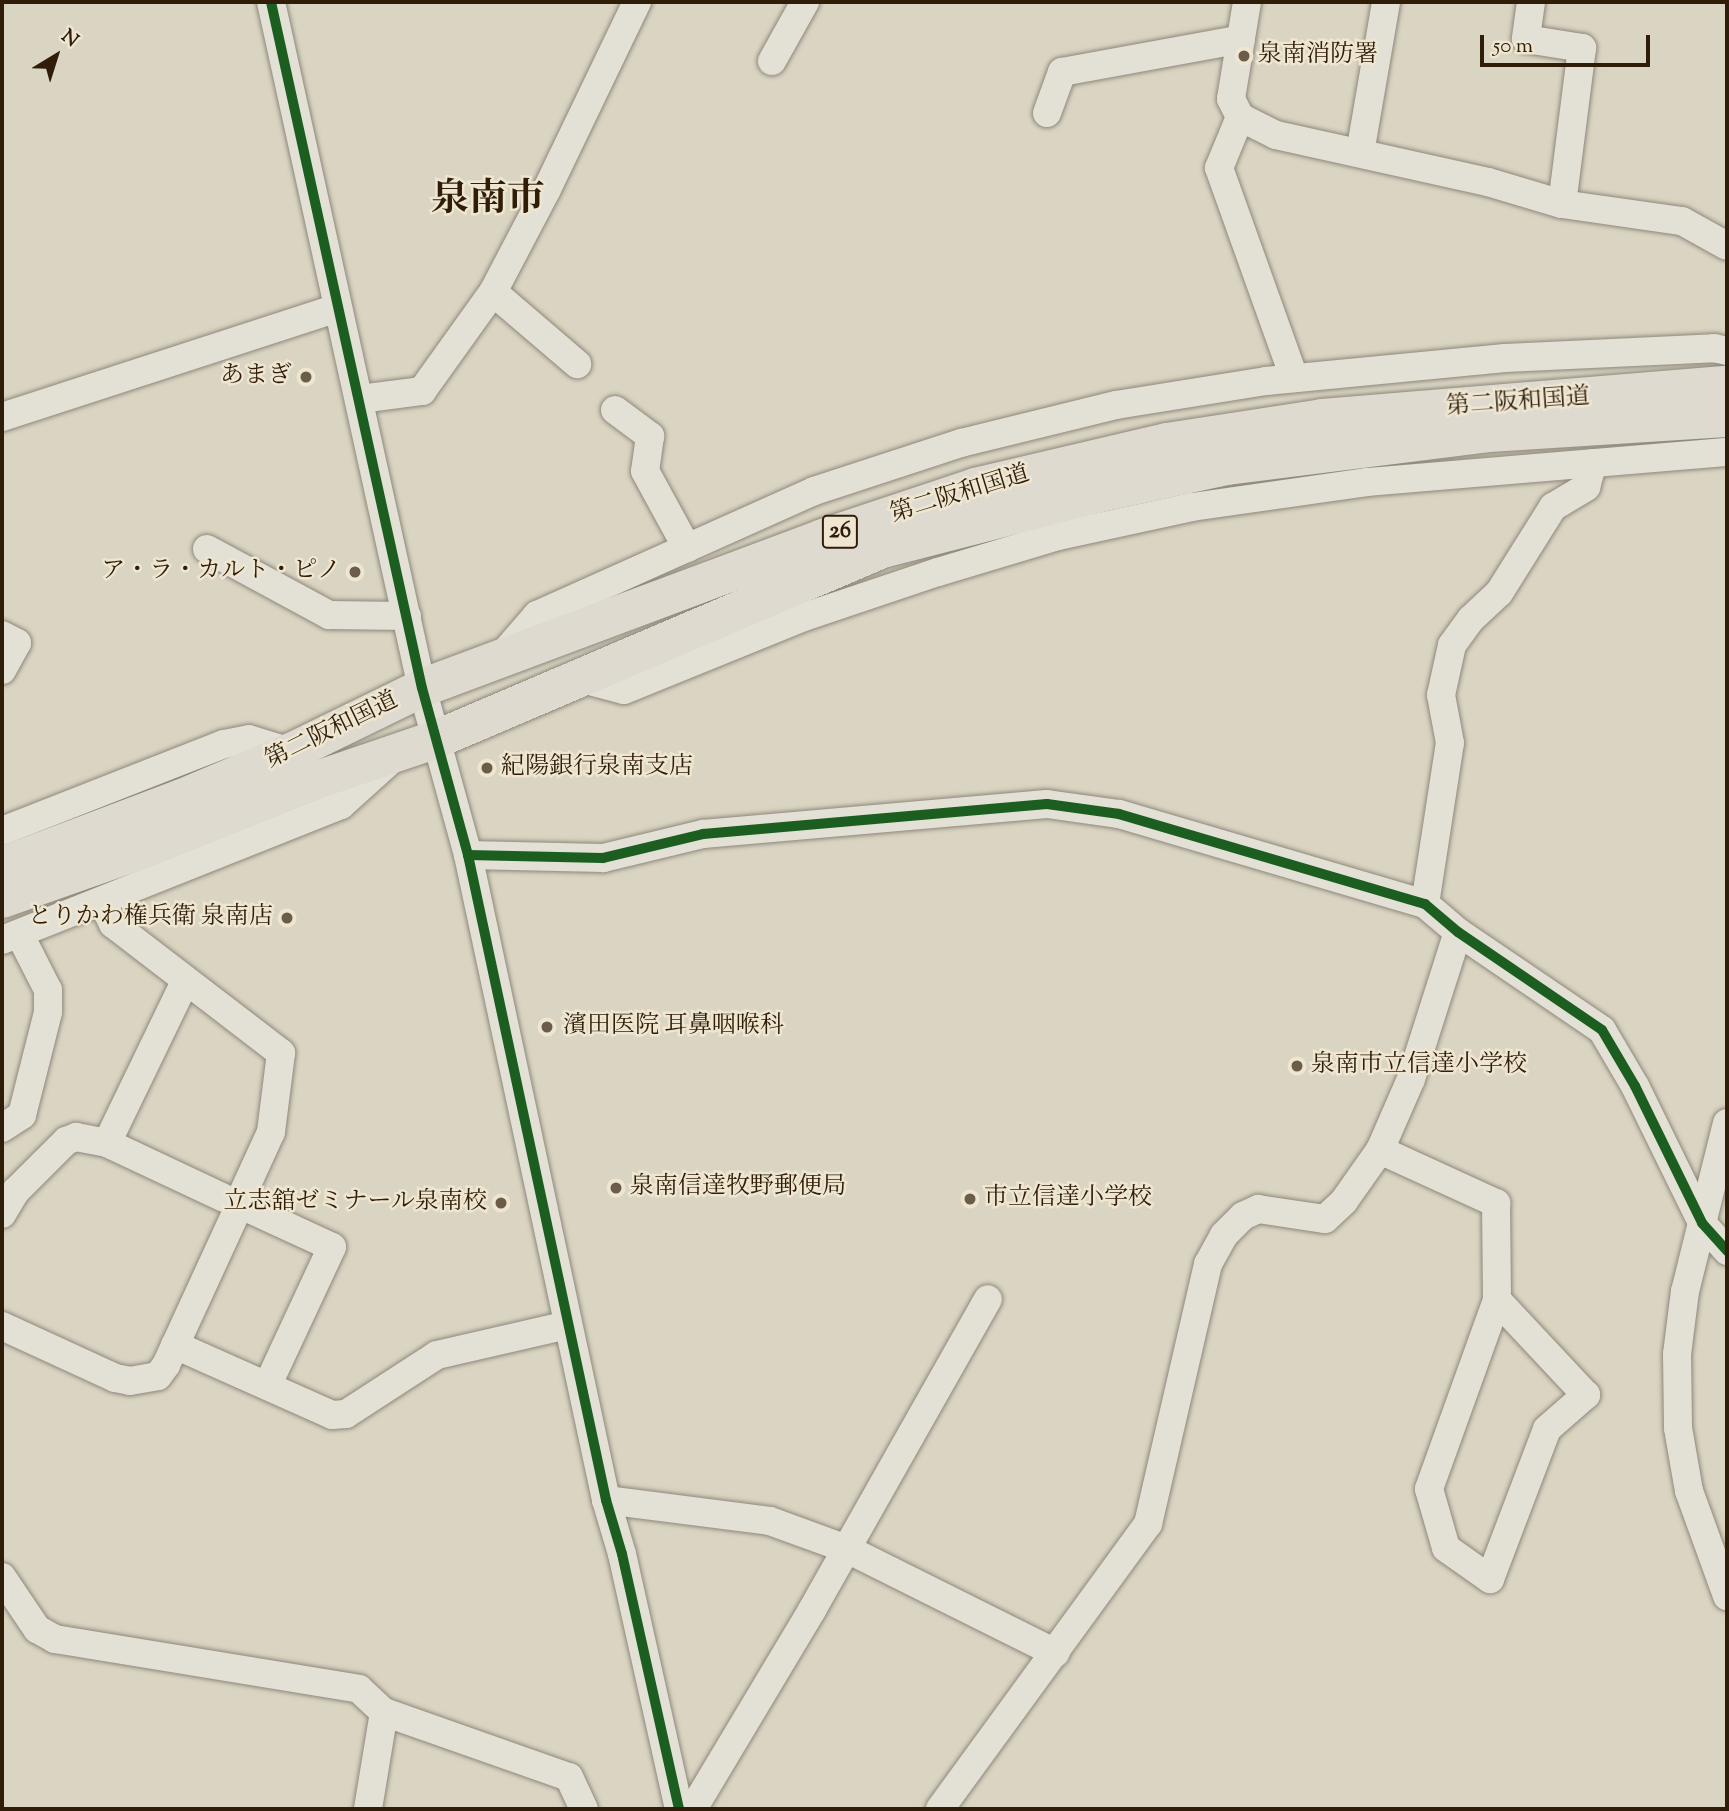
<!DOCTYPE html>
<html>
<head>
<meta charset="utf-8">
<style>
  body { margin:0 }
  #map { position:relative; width:1729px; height:1811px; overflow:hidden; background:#dad4c2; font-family:"Sorts Mill Goudy","Noto Serif JP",serif }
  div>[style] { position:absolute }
  .roads { filter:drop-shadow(0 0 2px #8e887b) drop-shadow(0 0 2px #8e887b) }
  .minor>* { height:28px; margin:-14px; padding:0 14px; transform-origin:14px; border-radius:14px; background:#e3e0d6 }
  .highway>* { height:38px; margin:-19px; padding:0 19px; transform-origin:19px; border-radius:19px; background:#dedad0 }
  .cycleway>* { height:10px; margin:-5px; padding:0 5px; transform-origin:5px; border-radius:5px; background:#1b5e20 }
  .dots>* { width:19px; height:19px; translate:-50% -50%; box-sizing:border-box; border:4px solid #eee6d1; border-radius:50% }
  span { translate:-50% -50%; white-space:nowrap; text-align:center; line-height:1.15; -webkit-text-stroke:5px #eee6d1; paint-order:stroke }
  .shield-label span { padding:2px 5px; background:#eee6d1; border:2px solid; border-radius:5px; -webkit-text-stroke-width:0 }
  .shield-label { font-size:23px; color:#2f1d08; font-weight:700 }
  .poi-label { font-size:24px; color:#2f1d08 }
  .left { translate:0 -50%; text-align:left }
  .right { translate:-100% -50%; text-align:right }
  .street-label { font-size:24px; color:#2f1d08 }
  .town-label { font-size:38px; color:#2f1d08; font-weight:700 }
  .frame { position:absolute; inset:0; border:4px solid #2f1d08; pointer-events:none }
  .north { position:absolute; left:21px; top:21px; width:70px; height:70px; -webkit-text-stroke:5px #eee6d1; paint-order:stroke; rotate:38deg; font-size:19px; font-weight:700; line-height:28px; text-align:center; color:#2f1d08 }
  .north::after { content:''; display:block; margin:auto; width:24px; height:32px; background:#2f1d08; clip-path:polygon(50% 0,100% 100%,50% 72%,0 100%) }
  .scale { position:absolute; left:1480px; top:35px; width:170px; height:32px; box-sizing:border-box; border:4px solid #2f1d08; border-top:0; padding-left:9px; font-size:21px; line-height:24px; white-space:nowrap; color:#2f1d08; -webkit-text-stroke:5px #eee6d1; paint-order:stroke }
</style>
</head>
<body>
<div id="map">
  <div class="roads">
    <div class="minor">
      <i style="left:271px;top:2px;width:702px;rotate:77.59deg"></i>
      <i style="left:422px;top:688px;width:173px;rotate:74.6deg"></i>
      <i style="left:468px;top:855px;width:660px;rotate:77.92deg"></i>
      <i style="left:606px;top:1500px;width:56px;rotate:73.5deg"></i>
      <i style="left:622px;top:1554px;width:261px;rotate:77.4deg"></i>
      <i style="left:1247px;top:2px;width:98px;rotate:99.4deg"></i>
      <i style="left:1231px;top:99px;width:20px;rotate:63deg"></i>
      <i style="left:1240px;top:117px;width:40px;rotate:26.6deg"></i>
      <i style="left:1276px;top:135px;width:217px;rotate:12.5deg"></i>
      <i style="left:1488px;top:182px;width:77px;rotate:16.6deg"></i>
      <i style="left:1562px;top:204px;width:121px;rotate:8.1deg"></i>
      <i style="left:1682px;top:221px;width:51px;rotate:29.1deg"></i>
      <i style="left:1531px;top:2px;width:37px;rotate:98deg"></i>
      <i style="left:1526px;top:39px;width:57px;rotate:9.1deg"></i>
      <i style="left:1582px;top:48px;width:157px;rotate:97.3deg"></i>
      <i style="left:772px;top:61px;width:68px;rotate:-60.8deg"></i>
      <i style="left:1047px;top:113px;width:44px;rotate:-69.9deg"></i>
      <i style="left:1062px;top:72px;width:182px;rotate:-10.4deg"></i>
      <i style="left:1240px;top:117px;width:55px;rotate:112.4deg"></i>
      <i style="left:1219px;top:168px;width:223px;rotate:70.3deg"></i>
      <i style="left:1360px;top:153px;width:153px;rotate:-80.2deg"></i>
      <i style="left:493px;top:292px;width:111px;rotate:40.6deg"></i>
      <i style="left:360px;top:399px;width:63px;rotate:-7.4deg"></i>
      <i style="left:422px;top:391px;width:122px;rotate:-54.4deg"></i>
      <i style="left:493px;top:292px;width:116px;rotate:-62.3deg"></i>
      <i style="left:547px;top:189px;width:208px;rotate:-64.3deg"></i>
      <i style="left:615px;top:410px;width:44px;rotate:36.6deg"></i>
      <i style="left:650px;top:436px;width:35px;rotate:98deg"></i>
      <i style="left:645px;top:471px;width:88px;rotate:61.4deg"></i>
      <i style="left:2px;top:417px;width:353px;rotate:-18deg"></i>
      <i style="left:207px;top:549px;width:139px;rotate:28.4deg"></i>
      <i style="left:329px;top:615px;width:78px;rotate:0.7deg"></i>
      <i style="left:2px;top:635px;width:17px;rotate:28deg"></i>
      <i style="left:17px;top:643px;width:31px;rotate:119deg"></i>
      <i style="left:500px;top:658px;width:57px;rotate:-49.3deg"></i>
      <i style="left:537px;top:615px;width:303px;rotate:-24.1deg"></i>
      <i style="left:814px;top:491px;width:155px;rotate:-18.1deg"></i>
      <i style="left:961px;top:443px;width:160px;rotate:-13.8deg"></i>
      <i style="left:1116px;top:405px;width:152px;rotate:-9.1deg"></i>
      <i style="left:1266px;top:381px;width:240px;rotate:-5.5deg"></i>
      <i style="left:1505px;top:358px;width:209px;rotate:-2.7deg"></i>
      <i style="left:1714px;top:348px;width:13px;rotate:13deg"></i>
      <i style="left:582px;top:679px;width:43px;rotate:14.7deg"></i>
      <i style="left:624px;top:690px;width:194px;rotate:-22.1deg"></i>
      <i style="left:804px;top:617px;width:141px;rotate:-18.6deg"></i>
      <i style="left:938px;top:572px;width:125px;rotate:-16.7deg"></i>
      <i style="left:1058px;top:536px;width:137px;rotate:-12.2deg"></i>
      <i style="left:1192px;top:507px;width:178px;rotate:-8.1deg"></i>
      <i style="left:1368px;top:482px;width:360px;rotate:-4.8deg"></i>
      <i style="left:2px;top:831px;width:238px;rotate:-21.4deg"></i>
      <i style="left:224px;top:744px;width:25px;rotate:-11deg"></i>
      <i style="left:249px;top:739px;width:44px;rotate:17.2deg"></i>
      <i style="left:468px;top:855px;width:135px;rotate:1.3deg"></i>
      <i style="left:603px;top:858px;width:103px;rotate:-13.5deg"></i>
      <i style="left:703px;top:834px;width:345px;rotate:-5deg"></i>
      <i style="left:1047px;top:804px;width:73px;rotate:7.9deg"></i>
      <i style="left:1119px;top:814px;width:319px;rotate:16.4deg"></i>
      <i style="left:1425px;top:904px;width:43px;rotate:40.3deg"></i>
      <i style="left:1458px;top:932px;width:174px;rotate:34.2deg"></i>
      <i style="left:1602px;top:1030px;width:65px;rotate:59.5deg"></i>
      <i style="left:1635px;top:1086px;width:153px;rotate:63.9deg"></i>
      <i style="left:1702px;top:1223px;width:38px;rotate:48deg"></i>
      <i style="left:102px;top:902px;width:25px;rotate:63deg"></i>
      <i style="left:113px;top:924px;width:212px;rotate:37.5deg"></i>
      <i style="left:281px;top:1053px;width:80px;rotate:97.2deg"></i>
      <i style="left:271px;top:1132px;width:65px;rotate:114.6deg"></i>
      <i style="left:1425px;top:904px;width:163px;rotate:-81.2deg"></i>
      <i style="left:1450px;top:743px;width:49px;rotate:-100.6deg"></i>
      <i style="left:1441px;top:695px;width:51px;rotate:-77.6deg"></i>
      <i style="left:1452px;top:645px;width:32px;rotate:-54deg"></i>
      <i style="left:1471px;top:619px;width:38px;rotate:-43deg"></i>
      <i style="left:1499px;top:593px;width:102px;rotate:-57.9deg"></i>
      <i style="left:1553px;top:507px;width:39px;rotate:-31deg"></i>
      <i style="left:1586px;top:487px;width:25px;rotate:-74deg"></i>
      <i style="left:2px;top:940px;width:365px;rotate:-21.7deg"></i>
      <i style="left:341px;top:805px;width:67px;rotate:-42deg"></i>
      <i style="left:1727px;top:1123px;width:173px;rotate:104deg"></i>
      <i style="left:1685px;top:1291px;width:64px;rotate:97.2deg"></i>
      <i style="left:1677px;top:1354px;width:74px;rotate:89.2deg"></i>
      <i style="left:1678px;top:1428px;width:64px;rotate:80.1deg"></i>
      <i style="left:1689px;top:1491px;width:112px;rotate:70.1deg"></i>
      <i style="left:2px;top:1128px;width:24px;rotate:-33deg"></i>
      <i style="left:22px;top:1115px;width:106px;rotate:-75.8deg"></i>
      <i style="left:48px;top:1012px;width:22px;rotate:-90deg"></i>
      <i style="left:48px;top:990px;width:62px;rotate:-117deg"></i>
      <i style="left:107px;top:1143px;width:179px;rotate:-64.2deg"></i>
      <i style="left:1380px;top:1150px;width:128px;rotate:24.6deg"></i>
      <i style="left:1496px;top:1203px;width:97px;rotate:89.4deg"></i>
      <i style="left:1497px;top:1300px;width:201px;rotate:109.8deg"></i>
      <i style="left:1429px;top:1489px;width:61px;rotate:73.9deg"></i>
      <i style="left:1446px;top:1548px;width:54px;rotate:35.2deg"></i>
      <i style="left:1490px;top:1579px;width:160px;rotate:-69.2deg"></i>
      <i style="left:1547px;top:1429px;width:52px;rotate:-41.1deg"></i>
      <i style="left:1586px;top:1395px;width:130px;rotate:-133.1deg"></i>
      <i style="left:252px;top:1210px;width:88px;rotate:24.8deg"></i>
      <i style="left:332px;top:1247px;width:151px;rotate:115deg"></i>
      <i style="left:2px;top:1214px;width:27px;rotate:-59deg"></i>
      <i style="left:16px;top:1191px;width:71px;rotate:-45deg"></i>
      <i style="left:66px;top:1141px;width:11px;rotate:-22deg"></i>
      <i style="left:76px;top:1137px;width:32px;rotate:11deg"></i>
      <i style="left:107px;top:1143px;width:129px;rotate:25.2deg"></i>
      <i style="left:2px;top:1326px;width:124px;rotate:24.7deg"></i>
      <i style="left:115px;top:1378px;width:15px;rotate:11deg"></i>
      <i style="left:130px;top:1381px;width:28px;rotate:-10deg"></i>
      <i style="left:158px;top:1376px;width:14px;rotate:-54deg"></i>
      <i style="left:166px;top:1365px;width:161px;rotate:-65.3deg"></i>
      <i style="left:175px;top:1345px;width:172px;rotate:24deg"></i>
      <i style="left:332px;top:1415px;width:14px;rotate:-4deg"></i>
      <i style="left:346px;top:1414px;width:108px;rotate:-33deg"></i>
      <i style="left:437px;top:1355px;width:134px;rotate:-12.9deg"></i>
      <i style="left:606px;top:1500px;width:165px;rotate:7.3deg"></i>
      <i style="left:770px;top:1521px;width:82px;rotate:20deg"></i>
      <i style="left:847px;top:1549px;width:233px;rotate:26.5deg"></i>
      <i style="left:2px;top:1577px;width:63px;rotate:56.1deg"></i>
      <i style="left:37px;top:1629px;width:21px;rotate:29deg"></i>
      <i style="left:55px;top:1639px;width:308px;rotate:9.3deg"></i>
      <i style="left:359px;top:1689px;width:34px;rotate:43deg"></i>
      <i style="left:384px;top:1712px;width:98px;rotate:99.4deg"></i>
      <i style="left:384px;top:1712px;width:196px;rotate:19.4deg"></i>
      <i style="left:569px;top:1777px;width:35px;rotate:65deg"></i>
      <i style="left:693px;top:1809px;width:232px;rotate:-59.1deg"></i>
      <i style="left:812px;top:1610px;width:357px;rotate:-60.5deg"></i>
      <i style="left:940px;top:1809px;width:353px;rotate:-53.9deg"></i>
      <i style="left:1148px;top:1524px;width:267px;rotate:-77deg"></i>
      <i style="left:1208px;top:1264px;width:33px;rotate:-61deg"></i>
      <i style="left:1224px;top:1235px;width:27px;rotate:-45deg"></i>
      <i style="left:1243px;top:1216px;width:17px;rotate:-25deg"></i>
      <i style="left:1258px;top:1209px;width:68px;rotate:8.5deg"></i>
      <i style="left:1325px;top:1219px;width:26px;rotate:-43deg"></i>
      <i style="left:1344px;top:1201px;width:62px;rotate:-54.8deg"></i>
      <i style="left:1380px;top:1150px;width:77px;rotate:-66.4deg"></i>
      <i style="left:1411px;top:1079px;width:154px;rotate:-72.3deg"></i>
    </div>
    <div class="highway">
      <i style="left:2px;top:866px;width:192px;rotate:-20.7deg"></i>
      <i style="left:182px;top:798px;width:118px;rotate:-22.9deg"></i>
      <i style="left:291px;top:752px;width:146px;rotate:-26deg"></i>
      <i style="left:422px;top:688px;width:428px;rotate:-20.5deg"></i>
      <i style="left:823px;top:538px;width:160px;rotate:-18.5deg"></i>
      <i style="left:975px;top:487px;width:197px;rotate:-13.2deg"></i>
      <i style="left:1167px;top:442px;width:158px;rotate:-8.7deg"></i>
      <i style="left:1323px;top:418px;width:405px;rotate:-4.7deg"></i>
      <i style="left:2px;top:899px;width:157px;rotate:-19.4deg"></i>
      <i style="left:150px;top:847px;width:167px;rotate:-22.1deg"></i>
      <i style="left:305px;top:784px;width:139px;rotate:-18.8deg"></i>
      <i style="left:437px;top:739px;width:484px;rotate:-23.1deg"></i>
      <i style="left:882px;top:549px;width:221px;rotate:-14.4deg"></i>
      <i style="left:1096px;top:494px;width:134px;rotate:-12.1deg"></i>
      <i style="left:1227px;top:466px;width:263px;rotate:-7.2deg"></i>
      <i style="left:1488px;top:433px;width:239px;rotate:-3.6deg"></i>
    </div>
  </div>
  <div class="cycleway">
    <i style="left:271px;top:2px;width:702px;rotate:77.59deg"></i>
    <i style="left:422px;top:688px;width:173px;rotate:74.6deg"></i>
    <i style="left:468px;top:855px;width:660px;rotate:77.92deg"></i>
    <i style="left:606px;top:1500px;width:56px;rotate:73.5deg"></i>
    <i style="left:622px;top:1554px;width:261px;rotate:77.4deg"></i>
    <i style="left:468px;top:855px;width:135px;rotate:1.3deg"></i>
    <i style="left:603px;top:858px;width:103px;rotate:-13.5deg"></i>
    <i style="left:703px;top:834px;width:345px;rotate:-5deg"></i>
    <i style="left:1047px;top:804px;width:73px;rotate:7.9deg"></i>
    <i style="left:1119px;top:814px;width:319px;rotate:16.4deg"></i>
    <i style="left:1425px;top:904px;width:43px;rotate:40.3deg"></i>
    <i style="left:1458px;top:932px;width:174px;rotate:34.2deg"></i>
    <i style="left:1602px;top:1030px;width:65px;rotate:59.5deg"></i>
    <i style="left:1635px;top:1086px;width:153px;rotate:63.9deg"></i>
    <i style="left:1702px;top:1223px;width:38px;rotate:48deg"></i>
  </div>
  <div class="dots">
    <i style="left:1244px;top:56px;background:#6b5d49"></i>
    <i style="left:306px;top:377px;background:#6b5d49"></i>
    <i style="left:355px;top:572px;background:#6b5d49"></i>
    <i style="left:487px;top:768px;background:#6b5d49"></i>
    <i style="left:287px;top:918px;background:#6b5d49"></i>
    <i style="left:547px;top:1027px;background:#6b5d49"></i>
    <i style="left:1297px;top:1066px;background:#6b5d49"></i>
    <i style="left:616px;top:1188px;background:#6b5d49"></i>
    <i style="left:970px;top:1199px;background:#6b5d49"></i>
    <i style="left:501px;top:1203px;background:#6b5d49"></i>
  </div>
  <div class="shield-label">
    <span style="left:840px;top:532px">26</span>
  </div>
  <div class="poi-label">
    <span class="left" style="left:1258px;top:56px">泉南消防署</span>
    <span class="right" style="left:292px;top:377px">あまぎ</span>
    <span class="right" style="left:341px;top:572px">ア・ラ・カルト・ピノ</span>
    <span class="left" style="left:501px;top:768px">紀陽銀行泉南支店</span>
    <span class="right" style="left:273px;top:918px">とりかわ権兵衛 泉南店</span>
    <span class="left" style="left:563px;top:1027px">濱田医院 耳鼻咽喉科</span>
    <span class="left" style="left:1311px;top:1066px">泉南市立信達小学校</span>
    <span class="left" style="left:630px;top:1188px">泉南信達牧野郵便局</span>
    <span class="left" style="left:984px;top:1199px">市立信達小学校</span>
    <span class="right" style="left:487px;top:1203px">立志舘ゼミナール泉南校</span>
  </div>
  <div class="street-label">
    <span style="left:1518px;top:403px;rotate:-4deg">第二阪和国道</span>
    <span style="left:960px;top:495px;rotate:-17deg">第二阪和国道</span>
    <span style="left:332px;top:731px;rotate:-26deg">第二阪和国道</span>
  </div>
  <div class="town-label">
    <span style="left:488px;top:202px">泉南市</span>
  </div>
  <div class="frame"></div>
  <div class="north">N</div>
  <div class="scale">50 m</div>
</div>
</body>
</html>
